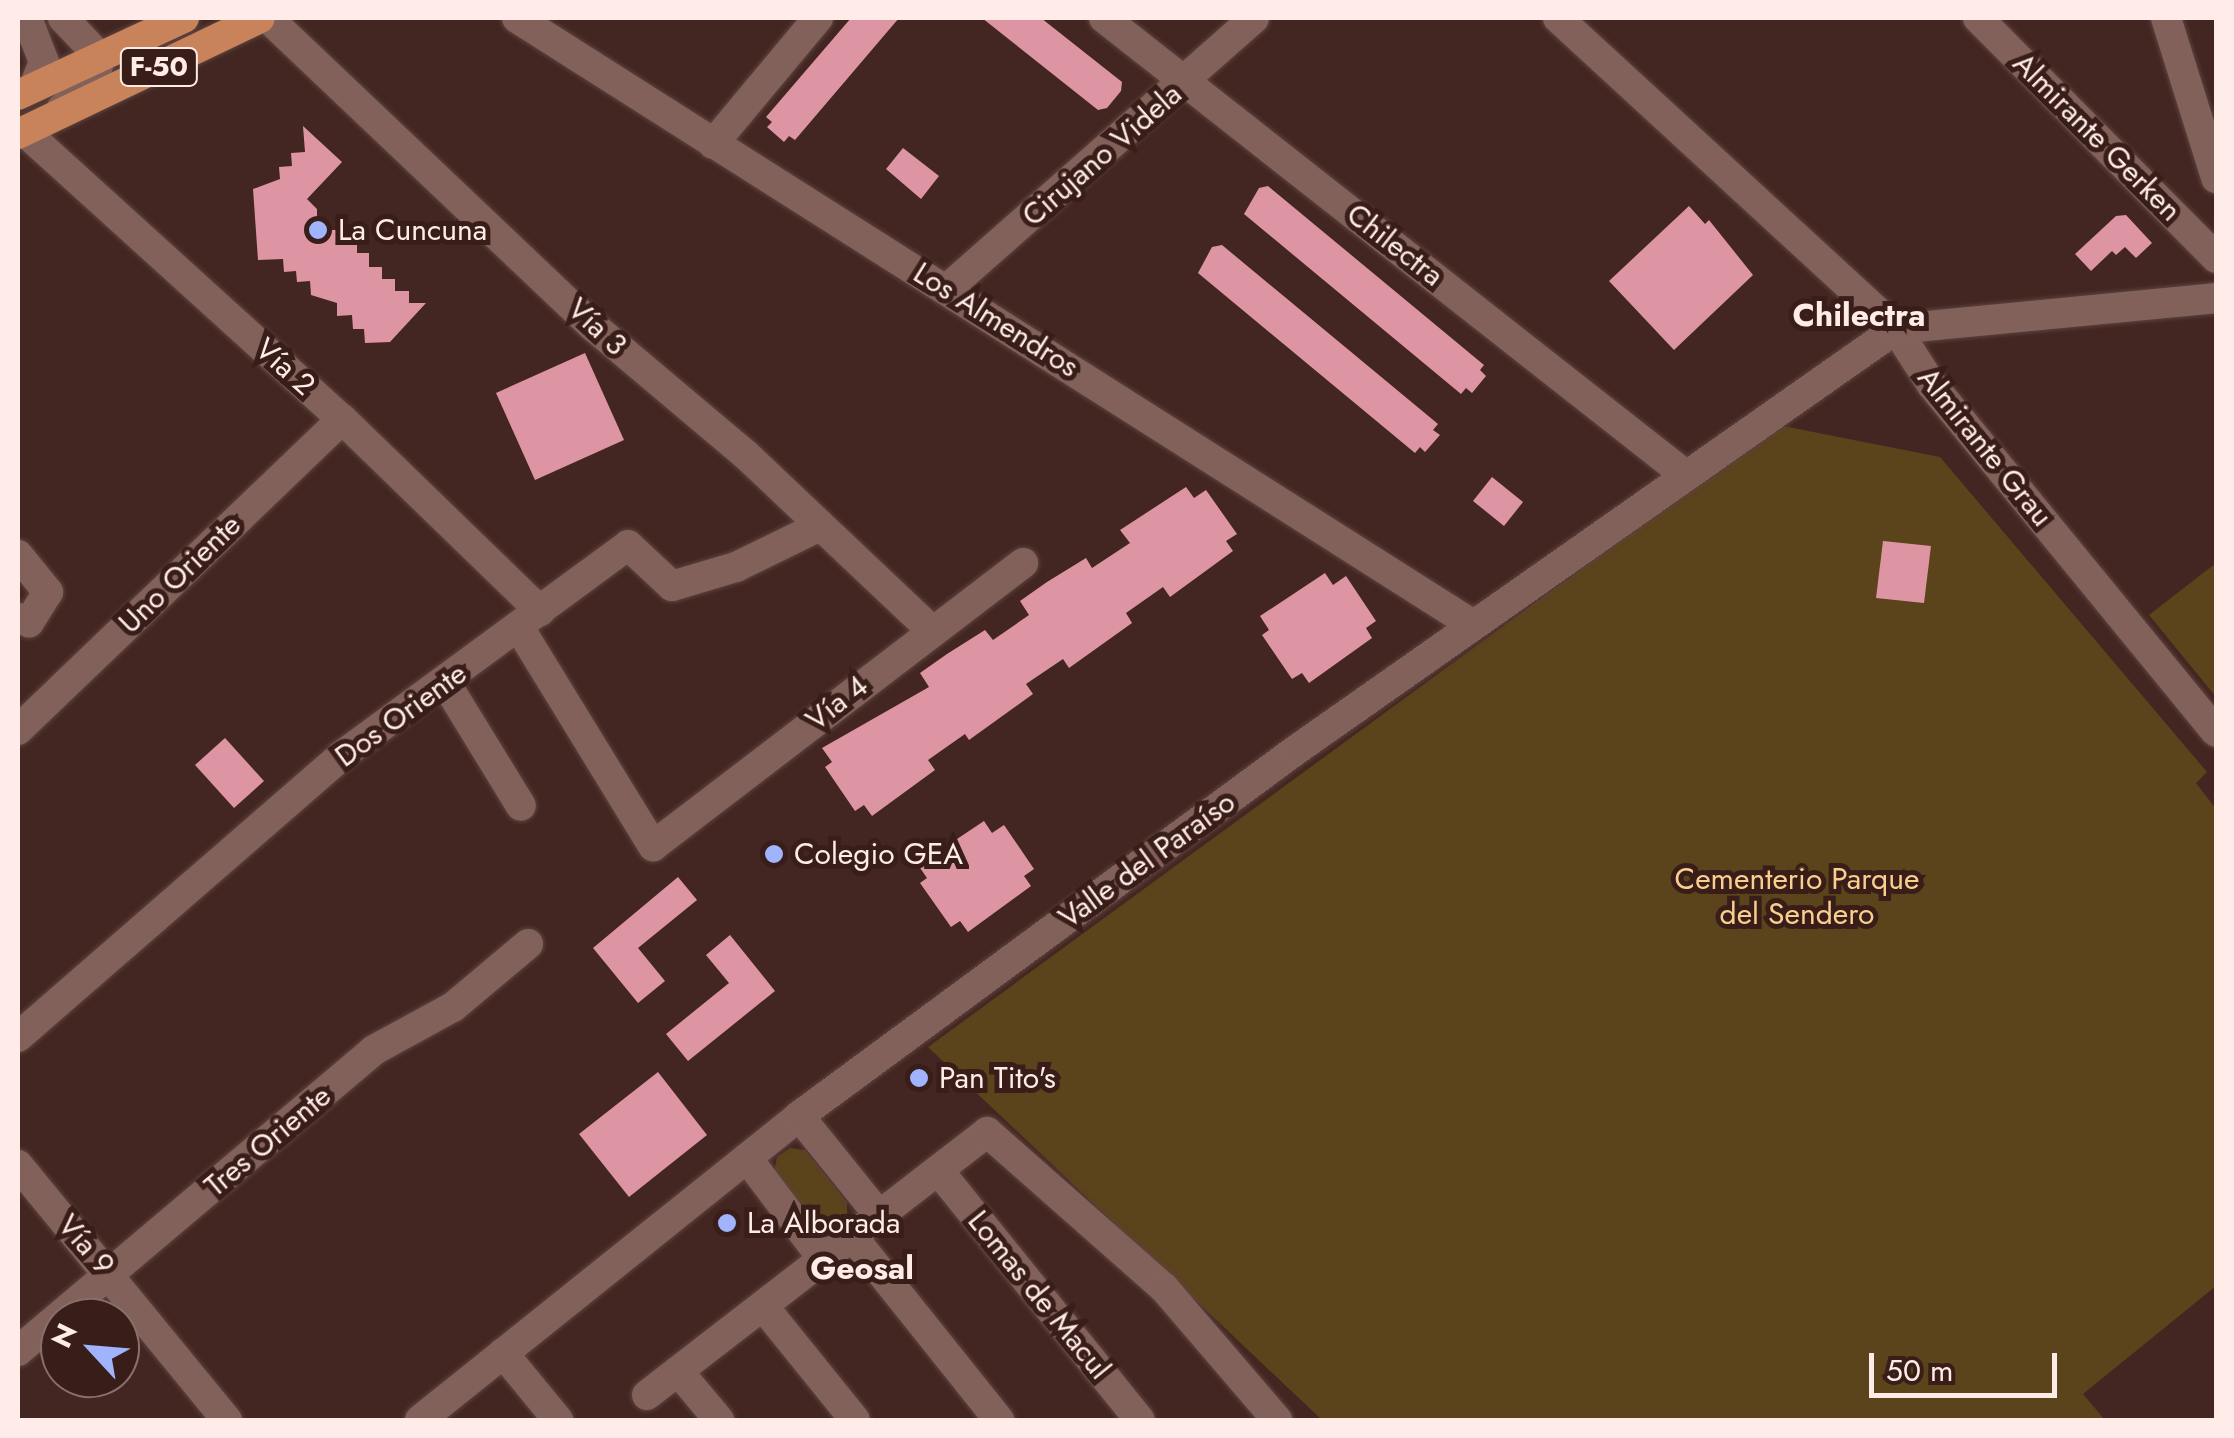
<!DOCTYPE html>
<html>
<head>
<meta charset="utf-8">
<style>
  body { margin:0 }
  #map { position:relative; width:2234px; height:1438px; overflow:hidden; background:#432621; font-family:Jost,sans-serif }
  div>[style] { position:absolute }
  .green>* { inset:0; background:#5b431c }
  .building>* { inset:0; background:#de95a3 }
  .roads { filter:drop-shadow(0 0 2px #5c433f) drop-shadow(0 0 2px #5c433f) }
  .minor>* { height:30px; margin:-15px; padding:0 15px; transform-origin:15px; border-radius:15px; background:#83615b }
  .major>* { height:30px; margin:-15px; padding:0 15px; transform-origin:15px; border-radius:15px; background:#c9835a }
  .dots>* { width:28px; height:28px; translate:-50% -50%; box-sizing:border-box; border:5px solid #381d18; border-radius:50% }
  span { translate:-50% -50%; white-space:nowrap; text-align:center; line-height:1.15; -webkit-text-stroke:10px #381d18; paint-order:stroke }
  .shield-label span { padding:2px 8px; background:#381d18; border:2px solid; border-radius:8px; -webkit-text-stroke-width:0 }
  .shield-label { font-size:28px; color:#ffebe7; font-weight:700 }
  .street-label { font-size:30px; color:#ffebe7 }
  .poi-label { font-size:30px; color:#ffebe7 }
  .left { translate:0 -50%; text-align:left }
  .park-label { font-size:30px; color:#facf8e }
  .neighbourhood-label { font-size:32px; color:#ffebe7; font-weight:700 }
  .frame { position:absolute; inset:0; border:20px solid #ffebe7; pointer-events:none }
  .north { position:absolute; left:40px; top:1298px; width:100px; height:100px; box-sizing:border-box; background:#381d18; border:2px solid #886f6b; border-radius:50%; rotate:296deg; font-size:28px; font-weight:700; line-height:40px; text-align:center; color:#ffebe7 }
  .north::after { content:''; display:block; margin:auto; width:35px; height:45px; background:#a0b3fd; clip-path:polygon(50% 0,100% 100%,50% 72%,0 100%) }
  .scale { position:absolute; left:1869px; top:1353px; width:188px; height:45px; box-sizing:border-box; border:5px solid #ffebe7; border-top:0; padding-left:12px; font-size:30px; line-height:35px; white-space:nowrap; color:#ffebe7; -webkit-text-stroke:8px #381d18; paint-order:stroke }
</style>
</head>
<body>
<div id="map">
  <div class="green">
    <i style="clip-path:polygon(1778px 425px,1940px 457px,2207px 772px,2196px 783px,2216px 809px,2216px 1286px,2083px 1394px,2105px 1420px,1322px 1420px,928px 1047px)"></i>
    <i style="clip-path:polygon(2216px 563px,2216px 697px,2149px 615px)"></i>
    <i style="clip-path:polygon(790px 1148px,805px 1150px,847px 1202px,847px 1220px,835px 1229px,819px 1226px,774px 1173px,777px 1157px)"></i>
  </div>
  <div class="building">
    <i style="clip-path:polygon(851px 18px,899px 18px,795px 140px,789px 136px,784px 142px,767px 127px,772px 122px,766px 117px)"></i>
    <i style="clip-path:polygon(982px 18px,1041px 18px,1122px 82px,1121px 91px,1107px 108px,1098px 110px)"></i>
    <i style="clip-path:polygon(303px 126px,342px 162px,307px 199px,317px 209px,317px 220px,327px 220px,328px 230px,341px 230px,341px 241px,357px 241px,357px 253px,369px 253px,369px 267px,382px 267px,382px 279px,395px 279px,395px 291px,409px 291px,409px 303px,426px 303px,390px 342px,365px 343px,364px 329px,353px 329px,352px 315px,337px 316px,337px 303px,311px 295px,310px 281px,297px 282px,296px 271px,284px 272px,283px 259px,258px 260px,253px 189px,280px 179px,279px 167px,292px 166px,291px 153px,305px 152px)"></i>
    <i style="clip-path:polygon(903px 148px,939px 176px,921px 199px,886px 169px)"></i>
    <i style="clip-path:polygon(1268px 186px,1484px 365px,1480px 370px,1486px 376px,1472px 393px,1466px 388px,1461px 394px,1244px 214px,1259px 188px)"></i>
    <i style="clip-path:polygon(1689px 206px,1705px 224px,1709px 220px,1753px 275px,1674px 350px,1609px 281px)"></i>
    <i style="clip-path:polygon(2126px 215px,2152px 243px,2136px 258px,2125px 247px,2116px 255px,2112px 251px,2091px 271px,2075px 254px,2116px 216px)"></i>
    <i style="clip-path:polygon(1222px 245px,1438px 424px,1433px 430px,1440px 435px,1425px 452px,1420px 447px,1415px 453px,1198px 273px,1212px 247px)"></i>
    <i style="clip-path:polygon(585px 353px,624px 440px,535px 480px,496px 393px)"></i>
    <i style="clip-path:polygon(1492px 477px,1523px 502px,1504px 526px,1473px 501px)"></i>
    <i style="clip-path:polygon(1186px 487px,1194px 498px,1206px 490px,1237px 534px,1226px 541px,1233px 551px,1170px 597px,1163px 587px,1126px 613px,1132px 623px,1069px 668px,1063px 659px,1026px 684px,1033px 694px,969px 740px,965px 734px,928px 760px,935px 770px,872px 816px,864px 805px,855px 811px,825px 767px,832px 762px,822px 748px,929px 687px,920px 673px,947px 654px,985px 630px,993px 640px,1029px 615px,1020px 601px,1047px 582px,1086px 558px,1092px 568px,1130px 543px,1120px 530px)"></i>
    <i style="clip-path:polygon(1883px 541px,1931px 546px,1924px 603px,1876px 598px)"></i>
    <i style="clip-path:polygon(1325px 573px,1333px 585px,1346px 576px,1376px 621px,1366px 628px,1372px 638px,1309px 683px,1302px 673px,1292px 679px,1262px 635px,1269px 630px,1260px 616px)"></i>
    <i style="clip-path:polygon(225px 738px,264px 781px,234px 808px,195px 765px)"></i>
    <i style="clip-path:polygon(984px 821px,992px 833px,1004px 825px,1034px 869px,1024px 876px,1031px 886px,968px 932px,960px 921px,951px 927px,920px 883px,927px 878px,918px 865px)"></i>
    <i style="clip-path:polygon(678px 877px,697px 900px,638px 948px,665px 981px,638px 1003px,593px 948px)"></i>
    <i style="clip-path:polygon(730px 935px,775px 991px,688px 1061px,666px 1034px,729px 983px,706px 955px)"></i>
    <i style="clip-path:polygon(658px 1072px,707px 1135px,629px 1197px,579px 1134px)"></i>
  </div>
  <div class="roads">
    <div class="minor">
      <i style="left:27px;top:18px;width:47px;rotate:68.9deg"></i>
      <i style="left:44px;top:62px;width:27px;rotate:112deg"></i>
      <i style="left:268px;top:18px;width:449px;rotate:43.5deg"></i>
      <i style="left:594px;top:327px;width:197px;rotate:40.1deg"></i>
      <i style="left:745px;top:454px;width:256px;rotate:43.4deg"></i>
      <i style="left:517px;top:18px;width:1132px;rotate:32.41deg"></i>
      <i style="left:1104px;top:18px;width:738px;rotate:38.17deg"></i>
      <i style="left:1558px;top:18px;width:459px;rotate:42.6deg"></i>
      <i style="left:1896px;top:329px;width:67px;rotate:57.3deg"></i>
      <i style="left:1932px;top:385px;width:448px;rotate:50.7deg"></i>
      <i style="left:1978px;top:18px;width:338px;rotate:45.2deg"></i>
      <i style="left:2166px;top:18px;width:168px;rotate:72.6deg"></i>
      <i style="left:62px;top:108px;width:39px;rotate:-38deg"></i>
      <i style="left:93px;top:84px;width:28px;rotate:-75deg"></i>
      <i style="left:100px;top:57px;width:54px;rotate:-133.5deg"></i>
      <i style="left:24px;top:131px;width:429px;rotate:42.2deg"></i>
      <i style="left:342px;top:419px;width:276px;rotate:44.1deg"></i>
      <i style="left:713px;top:144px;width:164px;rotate:-50.2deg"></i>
      <i style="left:947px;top:289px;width:409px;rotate:-41.4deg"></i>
      <i style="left:18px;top:555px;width:48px;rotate:51deg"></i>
      <i style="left:48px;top:592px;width:36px;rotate:122deg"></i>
      <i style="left:29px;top:622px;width:12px;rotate:-160deg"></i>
      <i style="left:520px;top:629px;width:255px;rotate:58.5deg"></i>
      <i style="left:653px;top:846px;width:466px;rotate:-37.4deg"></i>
      <i style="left:445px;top:682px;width:145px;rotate:58.5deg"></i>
      <i style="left:18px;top:730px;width:449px;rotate:-43.8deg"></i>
      <i style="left:18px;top:1037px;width:428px;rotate:-41deg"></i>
      <i style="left:341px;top:756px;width:356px;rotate:-36.3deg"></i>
      <i style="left:628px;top:545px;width:60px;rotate:43deg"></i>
      <i style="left:672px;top:586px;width:67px;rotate:-16.5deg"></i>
      <i style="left:736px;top:567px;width:91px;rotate:-26deg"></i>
      <i style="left:799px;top:1116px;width:127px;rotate:51.1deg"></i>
      <i style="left:747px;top:1158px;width:126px;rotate:53deg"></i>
      <i style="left:18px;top:1165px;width:330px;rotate:50.7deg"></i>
      <i style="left:938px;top:1170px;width:321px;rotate:51.1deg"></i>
      <i style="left:852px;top:1236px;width:236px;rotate:51.4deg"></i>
      <i style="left:763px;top:1306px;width:146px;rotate:51.1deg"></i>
      <i style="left:18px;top:1351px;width:466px;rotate:-40.2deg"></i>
      <i style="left:374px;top:1050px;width:90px;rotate:-28.6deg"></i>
      <i style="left:453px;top:1007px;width:98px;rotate:-40deg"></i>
      <i style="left:503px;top:1353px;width:87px;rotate:50.6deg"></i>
      <i style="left:678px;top:1371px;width:64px;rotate:50.1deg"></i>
      <i style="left:647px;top:1395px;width:430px;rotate:-37.7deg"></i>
      <i style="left:987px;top:1132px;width:236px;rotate:41.4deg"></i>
      <i style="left:1164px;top:1288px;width:174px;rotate:49.4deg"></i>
      <i style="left:420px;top:1420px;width:486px;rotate:-38.7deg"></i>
      <i style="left:799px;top:1116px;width:617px;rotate:-36.37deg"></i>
      <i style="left:1296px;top:750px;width:733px;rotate:-35.06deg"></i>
      <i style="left:1896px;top:329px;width:321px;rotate:-5.5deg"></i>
    </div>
    <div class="major">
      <i style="left:18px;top:95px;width:183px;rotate:-24.9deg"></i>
      <i style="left:18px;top:134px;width:268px;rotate:-25.6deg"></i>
    </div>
  </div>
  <div class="dots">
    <i style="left:318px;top:230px;background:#a0b3fd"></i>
    <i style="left:774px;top:854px;background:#a0b3fd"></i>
    <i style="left:919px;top:1078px;background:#a0b3fd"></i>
    <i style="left:727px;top:1223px;background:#a0b3fd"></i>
  </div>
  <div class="shield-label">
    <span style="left:159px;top:67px">F-50</span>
  </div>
  <div class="street-label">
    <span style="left:2097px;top:137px;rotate:45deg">Almirante Gerken</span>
    <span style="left:1102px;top:155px;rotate:-41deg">Cirujano Videla</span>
    <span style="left:1395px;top:245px;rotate:38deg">Chilectra</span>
    <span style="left:996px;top:320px;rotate:32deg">Los Almendros</span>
    <span style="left:597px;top:327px;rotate:43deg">Vía 3</span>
    <span style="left:285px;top:367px;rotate:42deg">Vía 2</span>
    <span style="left:1985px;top:447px;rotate:51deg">Almirante Grau</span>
    <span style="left:180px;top:574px;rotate:-44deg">Uno Oriente</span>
    <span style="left:837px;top:703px;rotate:-38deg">Vía 4</span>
    <span style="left:401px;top:715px;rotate:-36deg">Dos Oriente</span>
    <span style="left:1147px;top:860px;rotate:-36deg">Valle del Paraíso</span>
    <span style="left:268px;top:1141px;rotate:-40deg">Tres Oriente</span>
    <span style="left:86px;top:1245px;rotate:49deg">Vía 9</span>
    <span style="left:1039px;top:1295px;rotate:51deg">Lomas de Macul</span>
  </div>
  <div class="poi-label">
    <span class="left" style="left:338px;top:230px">La Cuncuna</span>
    <span class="left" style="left:794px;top:854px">Colegio GEA</span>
    <span class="left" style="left:939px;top:1078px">Pan Tito's</span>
    <span class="left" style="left:747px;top:1223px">La Alborada</span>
  </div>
  <div class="park-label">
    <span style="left:1797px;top:896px">Cementerio Parque<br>del Sendero</span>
  </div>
  <div class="neighbourhood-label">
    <span style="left:1859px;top:315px">Chilectra</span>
    <span style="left:862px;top:1268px">Geosal</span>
  </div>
  <div class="frame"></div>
  <div class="north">N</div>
  <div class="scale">50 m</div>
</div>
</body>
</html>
